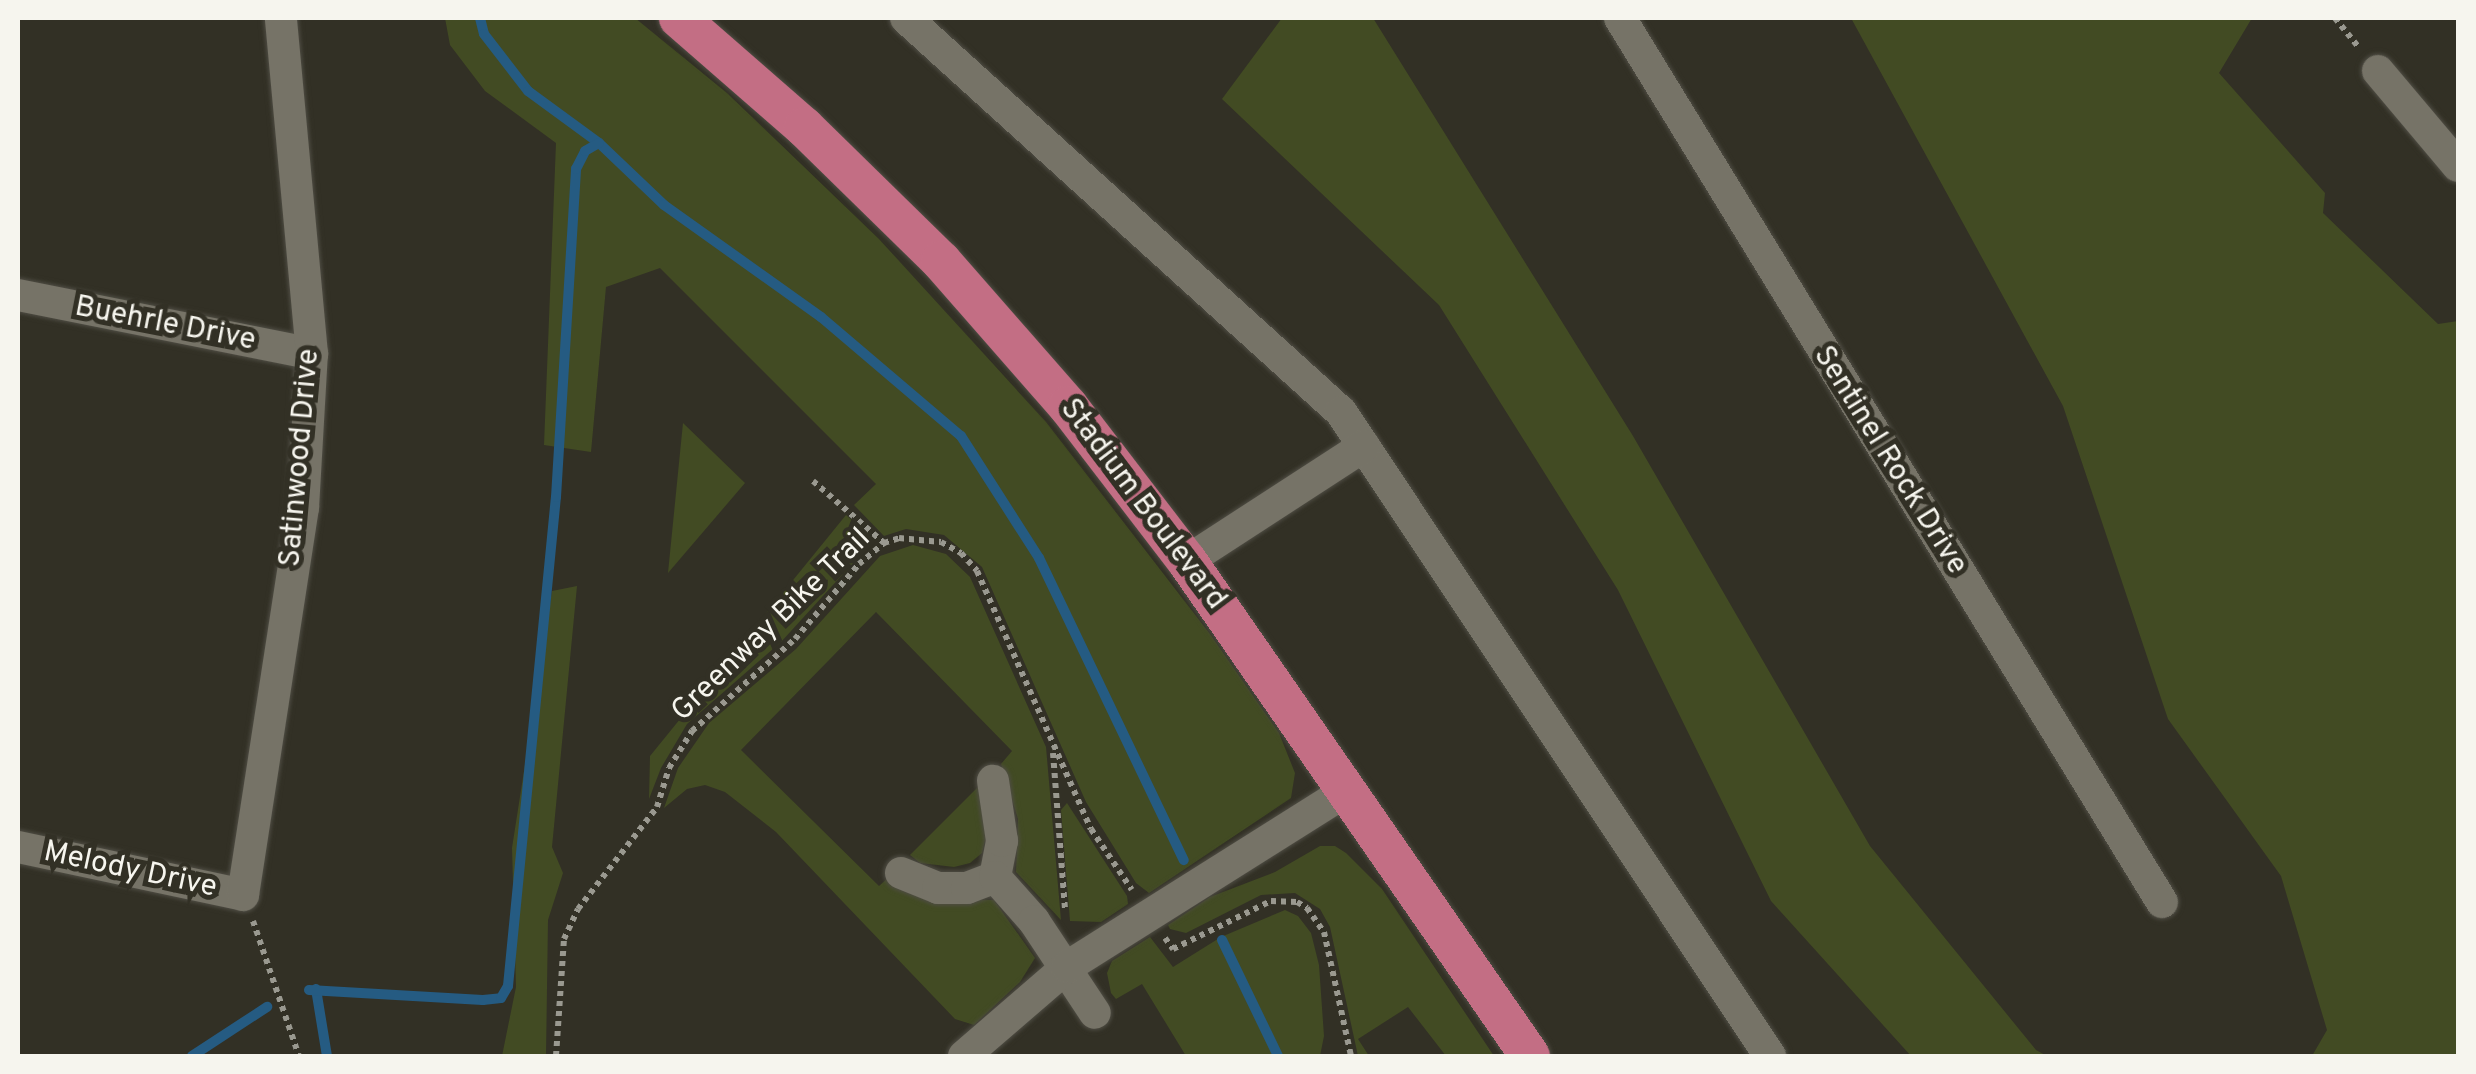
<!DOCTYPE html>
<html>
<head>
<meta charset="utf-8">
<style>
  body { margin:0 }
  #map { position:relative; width:2476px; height:1074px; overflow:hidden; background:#323025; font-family:Overpass,sans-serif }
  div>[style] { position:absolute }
  .green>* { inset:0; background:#424b23 }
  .stream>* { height:10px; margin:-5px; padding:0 5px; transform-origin:5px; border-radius:5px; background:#255b82 }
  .path>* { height:6px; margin-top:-3px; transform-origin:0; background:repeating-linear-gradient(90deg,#9a9990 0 5px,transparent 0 10px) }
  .roads { filter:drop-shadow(0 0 2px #4f4d44) drop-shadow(0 0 2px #4f4d44) }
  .minor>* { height:32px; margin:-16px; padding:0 16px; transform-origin:16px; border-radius:16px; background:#767367 }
  .major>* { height:40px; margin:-20px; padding:0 20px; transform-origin:20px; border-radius:20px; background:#c36e84 }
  span { translate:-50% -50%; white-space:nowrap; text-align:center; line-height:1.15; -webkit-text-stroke:10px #323025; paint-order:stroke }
  .street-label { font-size:30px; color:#f6f5ee }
  .frame { position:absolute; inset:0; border:20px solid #f6f5ee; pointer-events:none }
</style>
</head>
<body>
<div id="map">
  <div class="green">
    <i style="clip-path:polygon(445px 18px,635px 18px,727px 93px,879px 239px,1046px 422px,1210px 634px,1279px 733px,1295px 773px,1291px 798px,1149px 893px,1136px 883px,1086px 802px,982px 567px,944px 535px,906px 529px,884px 536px,854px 505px,876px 484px,660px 268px,606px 287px,591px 452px,544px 445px,556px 143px,485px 91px,450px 45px)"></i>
    <i style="clip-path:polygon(1282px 18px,1373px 18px,1633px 436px,1870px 846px,2036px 1050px,2047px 1056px,1911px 1056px,1771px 901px,1618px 590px,1439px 305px,1222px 99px)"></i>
    <i style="clip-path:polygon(1851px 18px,2252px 18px,2219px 73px,2325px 193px,2323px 213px,2438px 324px,2458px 321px,2458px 1056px,2312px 1056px,2327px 1030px,2281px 876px,2168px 719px,2063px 406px)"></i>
    <i style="clip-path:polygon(683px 423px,745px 483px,668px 573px)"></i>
    <i style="clip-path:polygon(846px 515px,874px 540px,781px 642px,687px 724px,661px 768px,649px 799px,650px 756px)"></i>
    <i style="clip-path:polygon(913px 545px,946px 554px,970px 577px,1046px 747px,1061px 920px,1016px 872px,1018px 819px,1001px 764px,1012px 751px,876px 612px,741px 750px,879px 886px,889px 877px,960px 899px,994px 900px,1035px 958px,1020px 982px,974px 1025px,955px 1019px,776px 832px,725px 792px,705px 785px,687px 789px,664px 808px,678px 768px,709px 723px,796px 649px,880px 556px)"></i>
    <i style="clip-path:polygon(577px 586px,552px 847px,563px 873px,548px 920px,546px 1056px,502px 1056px,516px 987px,512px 848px,552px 591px)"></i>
    <i style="clip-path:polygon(978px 787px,986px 837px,982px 853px,970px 863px,954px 867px,920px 863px,910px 855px)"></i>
    <i style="clip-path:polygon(1067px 803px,1127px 896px,1128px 904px,1101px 922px,1070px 921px,1061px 810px)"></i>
    <i style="clip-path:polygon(1320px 846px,1335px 846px,1346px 853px,1382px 889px,1494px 1056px,1446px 1056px,1408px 1007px,1358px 1039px,1369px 1056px,1358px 1056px,1330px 927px,1320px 909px,1295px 893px,1261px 895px,1186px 933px,1170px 929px,1168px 925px,1210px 897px,1275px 872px)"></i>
    <i style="clip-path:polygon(1285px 910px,1298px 916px,1311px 933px,1319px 965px,1324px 1036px,1320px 1056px,1186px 1056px,1142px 984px,1116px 999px,1111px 993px,1107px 973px,1112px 961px,1150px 937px,1173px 967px,1221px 937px)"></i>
  </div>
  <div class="stream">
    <i style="left:480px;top:18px;width:16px;rotate:76deg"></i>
    <i style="left:484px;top:34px;width:72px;rotate:52.3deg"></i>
    <i style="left:528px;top:91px;width:88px;rotate:36.2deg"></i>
    <i style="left:599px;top:143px;width:90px;rotate:43.6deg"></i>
    <i style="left:664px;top:205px;width:193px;rotate:35.5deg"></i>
    <i style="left:821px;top:317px;width:184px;rotate:40.4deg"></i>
    <i style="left:961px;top:436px;width:145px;rotate:57.4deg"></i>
    <i style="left:1039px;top:558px;width:335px;rotate:64.4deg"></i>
    <i style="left:1222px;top:940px;width:129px;rotate:64.2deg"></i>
    <i style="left:316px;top:989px;width:68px;rotate:80.7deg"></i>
    <i style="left:309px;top:990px;width:174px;rotate:3.3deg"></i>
    <i style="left:483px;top:1000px;width:18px;rotate:-6deg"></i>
    <i style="left:501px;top:998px;width:14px;rotate:-60deg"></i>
    <i style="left:508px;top:986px;width:491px;rotate:-84.4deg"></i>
    <i style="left:556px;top:497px;width:329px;rotate:-86.5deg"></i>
    <i style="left:576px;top:169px;width:20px;rotate:-63deg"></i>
    <i style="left:585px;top:151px;width:16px;rotate:-30deg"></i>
    <i style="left:192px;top:1056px;width:90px;rotate:-33.2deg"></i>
  </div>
  <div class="path">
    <i style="left:2335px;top:18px;width:38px;rotate:51deg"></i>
    <i style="left:813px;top:481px;width:94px;rotate:41.1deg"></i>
    <i style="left:1053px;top:753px;width:157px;rotate:85.6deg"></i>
    <i style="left:253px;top:921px;width:143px;rotate:71.2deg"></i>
    <i style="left:1165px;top:938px;width:14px;rotate:54deg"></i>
    <i style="left:1173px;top:949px;width:109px;rotate:-26.1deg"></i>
    <i style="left:1271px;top:901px;width:26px;rotate:2deg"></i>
    <i style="left:1297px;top:902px;width:12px;rotate:31deg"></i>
    <i style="left:1307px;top:908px;width:29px;rotate:55deg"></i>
    <i style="left:1324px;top:932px;width:127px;rotate:77.7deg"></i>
    <i style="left:556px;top:1056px;width:117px;rotate:-86.1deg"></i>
    <i style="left:564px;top:939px;width:33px;rotate:-65deg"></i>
    <i style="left:578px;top:909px;width:129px;rotate:-52.2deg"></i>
    <i style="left:657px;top:807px;width:41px;rotate:-72.9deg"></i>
    <i style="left:669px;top:768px;width:44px;rotate:-58.1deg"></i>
    <i style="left:692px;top:731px;width:138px;rotate:-41.8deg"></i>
    <i style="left:795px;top:639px;width:99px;rotate:-49.5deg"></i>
    <i style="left:859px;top:564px;width:33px;rotate:-40deg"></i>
    <i style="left:884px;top:543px;width:16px;rotate:-18deg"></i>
    <i style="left:899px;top:538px;width:42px;rotate:5.4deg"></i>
    <i style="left:941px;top:542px;width:23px;rotate:29deg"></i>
    <i style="left:961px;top:553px;width:24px;rotate:48deg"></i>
    <i style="left:977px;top:571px;width:282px;rotate:66.2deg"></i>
    <i style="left:1091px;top:829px;width:73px;rotate:56.1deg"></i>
  </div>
  <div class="roads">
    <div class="minor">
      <i style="left:906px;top:18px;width:587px;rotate:42.17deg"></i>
      <i style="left:1341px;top:412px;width:774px;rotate:56.33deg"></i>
      <i style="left:1620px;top:18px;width:1037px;rotate:58.49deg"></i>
      <i style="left:2378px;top:71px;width:124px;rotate:49.9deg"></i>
      <i style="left:18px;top:295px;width:300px;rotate:11.3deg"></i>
      <i style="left:1187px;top:561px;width:211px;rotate:-33deg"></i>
      <i style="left:18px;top:847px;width:230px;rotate:12deg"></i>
      <i style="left:243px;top:895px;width:392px;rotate:-81.2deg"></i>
      <i style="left:303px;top:508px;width:154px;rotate:-86.7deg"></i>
      <i style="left:312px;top:354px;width:337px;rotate:-95.3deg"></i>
      <i style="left:901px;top:873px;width:40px;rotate:22deg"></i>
      <i style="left:938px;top:888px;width:29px"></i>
      <i style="left:967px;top:888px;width:30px;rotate:-21deg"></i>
      <i style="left:995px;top:877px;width:37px;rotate:-79deg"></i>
      <i style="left:1002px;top:841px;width:61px;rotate:-98.5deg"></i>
      <i style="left:995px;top:877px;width:59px;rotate:48.4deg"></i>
      <i style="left:1034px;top:921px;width:110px;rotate:56.5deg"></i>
      <i style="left:964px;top:1056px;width:136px;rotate:-40.8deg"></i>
      <i style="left:1067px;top:967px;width:332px;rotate:-32.2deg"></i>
    </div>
    <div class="major">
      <i style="left:679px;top:18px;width:166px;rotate:41.1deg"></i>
      <i style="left:804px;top:127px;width:192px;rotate:44.4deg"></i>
      <i style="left:941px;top:261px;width:193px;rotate:48.8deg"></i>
      <i style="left:1068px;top:406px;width:195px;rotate:52.5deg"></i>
      <i style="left:1187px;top:561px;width:602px;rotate:55.28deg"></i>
    </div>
  </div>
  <div class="street-label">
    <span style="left:165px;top:325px;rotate:11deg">Buehrle Drive</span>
    <span style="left:301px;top:458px;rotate:-85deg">Satinwood Drive</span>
    <span style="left:1889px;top:461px;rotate:58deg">Sentinel Rock Drive</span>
    <span style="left:1142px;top:505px;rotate:53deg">Stadium Boulevard</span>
    <span style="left:772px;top:626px;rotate:-44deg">Greenway Bike Trail</span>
    <span style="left:130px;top:871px;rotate:12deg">Melody Drive</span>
  </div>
  <div class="frame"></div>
</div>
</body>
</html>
